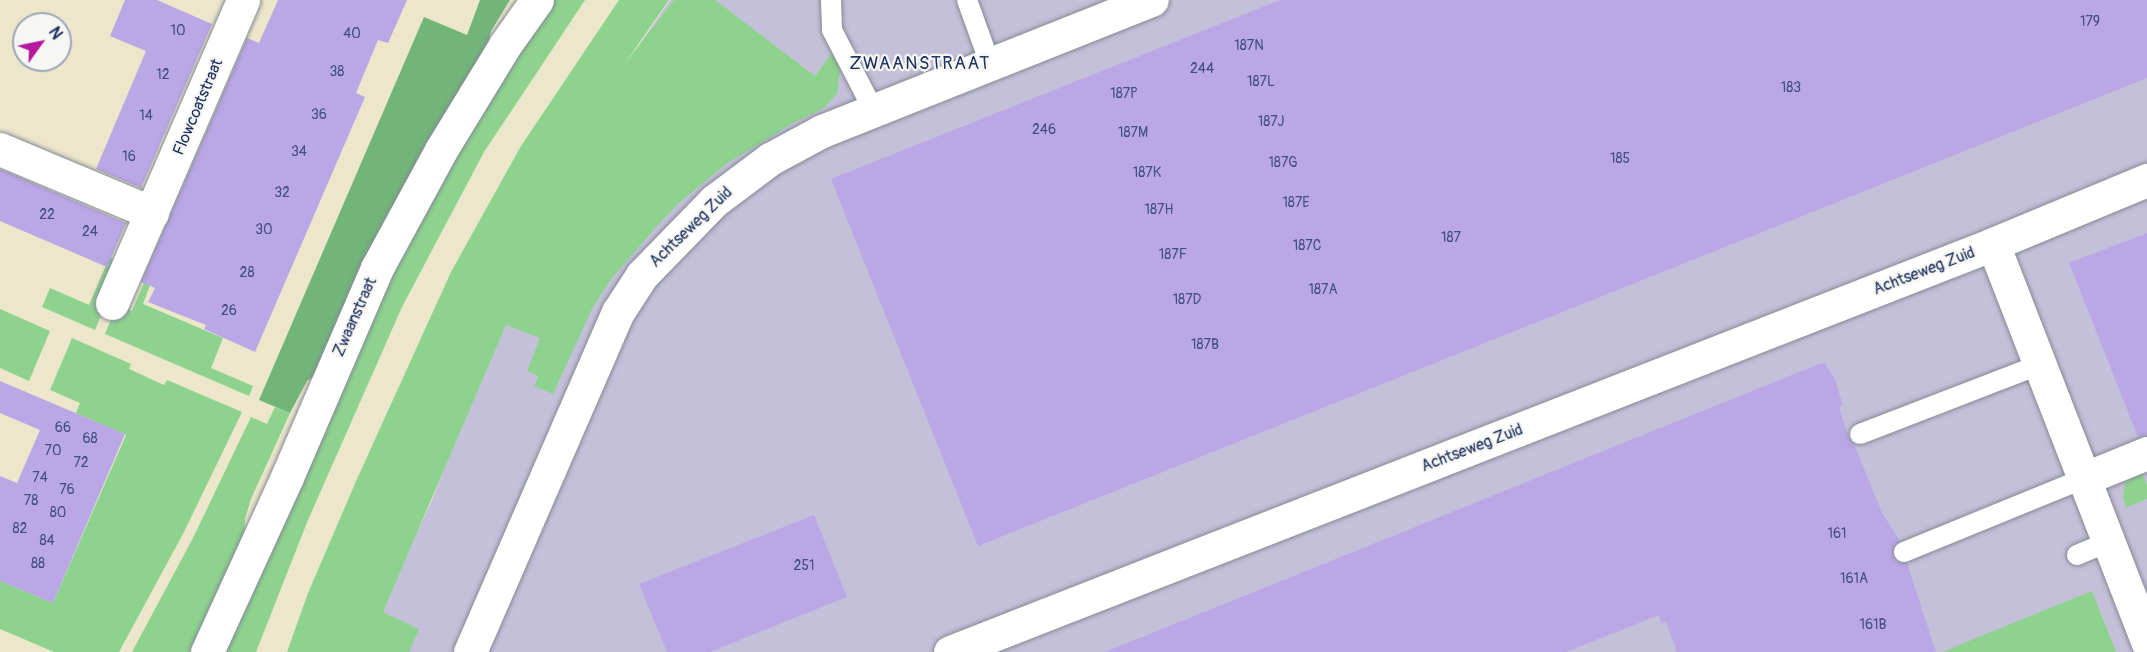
<!DOCTYPE html>
<html>
<head>
<meta charset="utf-8">
<style>
  body { margin:0 }
  #map { position:relative; width:2147px; height:652px; overflow:hidden; background:#ece6cb; font-family:Pangolin,sans-serif }
  div>[style] { position:absolute }
  .industrial>* { inset:0; background:#c5c0da }
  .green>* { inset:0; background:#8dd38e }
  .forest>* { inset:0; background:#72b579 }
  .building>* { inset:0; background:#b9a7e6 }
  .roads { filter:drop-shadow(0 0 2px #848a94) drop-shadow(0 0 2px #848a94) }
  .lane>* { height:20px; margin:-10px; padding:0 10px; transform-origin:10px; border-radius:10px; background:#fff }
  .street>* { height:33px; margin:-16.5px; padding:0 16.5px; transform-origin:16.5px; border-radius:16.5px; background:#fff }
  span { translate:-50% -50%; white-space:nowrap; text-align:center; line-height:1.15; -webkit-text-stroke:4.5px #f6f6f2; paint-order:stroke }
  .number-label { font-size:14px; color:#424d80 }
  .number-label span { -webkit-text-stroke-width:0 }
  .street-label { font-size:16px; color:#1b2f5e }
  .neighbourhood-label { font-size:18px; color:#1b2f5e; letter-spacing:1.5px }
  .north { position:absolute; left:12px; top:12px; width:60px; height:60px; box-sizing:border-box; background:#f6f6f2; border:2px solid #9ea6b7; border-radius:50%; rotate:57deg; font-size:16px; font-weight:700; line-height:24px; text-align:center; color:#1b2f5e }
  .north::after { content:''; display:block; margin:auto; width:21px; height:27px; background:#b5179e; clip-path:polygon(50% 0,100% 100%,50% 72%,0 100%) }
</style>
</head>
<body>
<div id="map">
  <div class="industrial">
    <i style="clip-path:polygon(670px 0,2147px 0,2147px 652px,362px 652px,432px 500px,502px 321px,596px 108px)"></i>
  </div>
  <div class="green">
    <i style="clip-path:polygon(548px 0,585px 0,484px 152px,402px 307px,308px 520px,256px 652px,221px 652px,386px 274px)"></i>
    <i style="clip-path:polygon(619px 0,669px 0,626px 62px,674px 0,715px 0,815px 76px,831px 54px,840px 68px,837px 94px,824px 108px,793px 123px,726px 164px,679px 203px,657px 226px,612px 278px,593px 307px,553px 394px,534px 386px,538px 376px,527px 371px,540px 338px,506px 325px,383px 612px,419px 629px,409px 652px,287px 652px,308px 593px,357px 479px,451px 272px,521px 146px)"></i>
    <i style="clip-path:polygon(109px 258px,114px 259px,107px 301px,95px 330px,42px 307px,50px 288px,89px 305px)"></i>
    <i style="clip-path:polygon(146px 278px,152px 280px,143px 304px,223px 338px,211px 368px,253px 386px,249px 396px,105px 334px,117px 305px,132px 311px)"></i>
    <i style="clip-path:polygon(0 309px,50px 331px,29px 381px,0 368px)"></i>
    <i style="clip-path:polygon(72px 338px,131px 364px,129px 369px,164px 385px,167px 380px,242px 412px,184px 532px,119px 652px,54px 652px,0 629px,0 581px,53px 603px,126px 435px,76px 413px,80px 403px,50px 390px)"></i>
    <i style="clip-path:polygon(275px 407px,290px 413px,251px 499px,245px 519px,244px 544px,190px 652px,132px 652px,193px 538px,251px 417px,267px 424px)"></i>
    <i style="clip-path:polygon(2141px 471px,2147px 485px,2147px 499px,2126px 508px,2123px 497px,2125px 483px,2131px 475px)"></i>
    <i style="clip-path:polygon(2092px 591px,2116px 652px,1943px 652px,1959px 645px)"></i>
  </div>
  <div class="forest">
    <i style="clip-path:polygon(480px 0,510px 0,491px 31px,487px 50px,317px 374px,307px 381px,290px 413px,259px 400px,424px 17px,467px 35px)"></i>
  </div>
  <div class="building">
    <i style="clip-path:polygon(125px 0,157px 0,212px 24px,141px 188px,96px 169px,146px 51px,110px 36px)"></i>
    <i style="clip-path:polygon(278px 0,407px 0,388px 43px,378px 40px,356px 93px,365px 97px,255px 352px,204px 329px,206px 325px,148px 302px,155px 288px,141px 282px,247px 38px,259px 43px)"></i>
    <i style="clip-path:polygon(1280px 0,2147px 0,2147px 78px,978px 546px,831px 179px)"></i>
    <i style="clip-path:polygon(0 169px,126px 223px,107px 267px,0 221px)"></i>
    <i style="clip-path:polygon(2147px 233px,2147px 435px,2138px 437px,2069px 263px)"></i>
    <i style="clip-path:polygon(1824px 362px,1835px 379px,1843px 406px,1839px 407px,1849px 439px,1854px 444px,1882px 513px,1900px 541px,1894px 545px,1893px 556px,1897px 562px,1907px 563px,1936px 652px,1677px 652px,1666px 622px,1661px 624px,1659px 615px,1566px 652px,1105px 652px)"></i>
    <i style="clip-path:polygon(0 381px,125px 434px,53px 603px,0 581px,0 476px,17px 483px,40px 430px,0 413px)"></i>
    <i style="clip-path:polygon(814px 515px,847px 597px,710px 652px,667px 652px,639px 584px)"></i>
  </div>
  <div class="roads">
    <div class="lane">
      <i style="left:831px;top:0;width:30px;rotate:88deg"></i>
      <i style="left:832px;top:30px;width:91px;rotate:62.6deg"></i>
      <i style="left:967px;top:0;width:68px;rotate:70.2deg"></i>
      <i style="left:1860px;top:434px;width:192px;rotate:-21.1deg"></i>
      <i style="left:1904px;top:552px;width:193px;rotate:-22.2deg"></i>
      <i style="left:2077px;top:555px;width:34px;rotate:-23deg"></i>
    </div>
    <div class="street">
      <i style="left:0;top:149px;width:165px;rotate:22.8deg"></i>
      <i style="left:1993px;top:244px;width:427px;rotate:68.8deg"></i>
      <i style="left:112px;top:303px;width:330px;rotate:-66.6deg"></i>
      <i style="left:2083px;top:479px;width:69px;rotate:-22.1deg"></i>
      <i style="left:207px;top:652px;width:192px;rotate:-65.4deg"></i>
      <i style="left:287px;top:477px;width:228px;rotate:-66.7deg"></i>
      <i style="left:377px;top:268px;width:134px;rotate:-61.5deg"></i>
      <i style="left:441px;top:150px;width:123px;rotate:-58.6deg"></i>
      <i style="left:505px;top:45px;width:55px;rotate:-54.6deg"></i>
      <i style="left:470px;top:652px;width:371px;rotate:-66.5deg"></i>
      <i style="left:618px;top:312px;width:44px;rotate:-57deg"></i>
      <i style="left:642px;top:275px;width:103px;rotate:-45.8deg"></i>
      <i style="left:714px;top:201px;width:70px;rotate:-36.9deg"></i>
      <i style="left:770px;top:159px;width:59px;rotate:-28.3deg"></i>
      <i style="left:822px;top:131px;width:355px;rotate:-21.7deg"></i>
      <i style="left:950px;top:652px;width:1120px;rotate:-21.36deg"></i>
      <i style="left:1993px;top:244px;width:167px;rotate:-22.6deg"></i>
    </div>
  </div>
  <div class="number-label">
    <span style="left:2090px;top:22px">179</span>
    <span style="left:178px;top:31px">10</span>
    <span style="left:352px;top:34px">40</span>
    <span style="left:1249px;top:46px">187N</span>
    <span style="left:1202px;top:69px">244</span>
    <span style="left:337px;top:72px">38</span>
    <span style="left:163px;top:75px">12</span>
    <span style="left:1261px;top:82px">187L</span>
    <span style="left:1791px;top:88px">183</span>
    <span style="left:1124px;top:94px">187P</span>
    <span style="left:319px;top:115px">36</span>
    <span style="left:146px;top:116px">14</span>
    <span style="left:1271px;top:122px">187J</span>
    <span style="left:1044px;top:130px">246</span>
    <span style="left:1133px;top:133px">187M</span>
    <span style="left:299px;top:152px">34</span>
    <span style="left:129px;top:157px">16</span>
    <span style="left:1620px;top:159px">185</span>
    <span style="left:1283px;top:163px">187G</span>
    <span style="left:1147px;top:173px">187K</span>
    <span style="left:282px;top:193px">32</span>
    <span style="left:1296px;top:203px">187E</span>
    <span style="left:1159px;top:210px">187H</span>
    <span style="left:47px;top:215px">22</span>
    <span style="left:264px;top:230px">30</span>
    <span style="left:90px;top:232px">24</span>
    <span style="left:1451px;top:238px">187</span>
    <span style="left:1307px;top:246px">187C</span>
    <span style="left:1173px;top:255px">187F</span>
    <span style="left:247px;top:273px">28</span>
    <span style="left:1323px;top:290px">187A</span>
    <span style="left:1187px;top:300px">187D</span>
    <span style="left:229px;top:311px">26</span>
    <span style="left:1205px;top:345px">187B</span>
    <span style="left:63px;top:428px">66</span>
    <span style="left:90px;top:439px">68</span>
    <span style="left:53px;top:451px">70</span>
    <span style="left:81px;top:463px">72</span>
    <span style="left:40px;top:478px">74</span>
    <span style="left:67px;top:490px">76</span>
    <span style="left:31px;top:501px">78</span>
    <span style="left:58px;top:513px">80</span>
    <span style="left:20px;top:529px">82</span>
    <span style="left:1837px;top:534px">161</span>
    <span style="left:47px;top:541px">84</span>
    <span style="left:38px;top:564px">88</span>
    <span style="left:804px;top:566px">251</span>
    <span style="left:1854px;top:579px">161A</span>
    <span style="left:1873px;top:625px">161B</span>
  </div>
  <div class="street-label">
    <span style="left:198px;top:107px;rotate:-67deg">Flowcoatstraat</span>
    <span style="left:691px;top:227px;rotate:-44deg">Achtseweg Zuid</span>
    <span style="left:1924px;top:271px;rotate:-21deg">Achtseweg Zuid</span>
    <span style="left:355px;top:317px;rotate:-66deg">Zwaanstraat</span>
    <span style="left:1472px;top:448px;rotate:-21deg">Achtseweg Zuid</span>
  </div>
  <div class="neighbourhood-label">
    <span style="left:920px;top:64px">ZWAANSTRAAT</span>
  </div>
  <div class="north">N</div>
</div>
</body>
</html>
